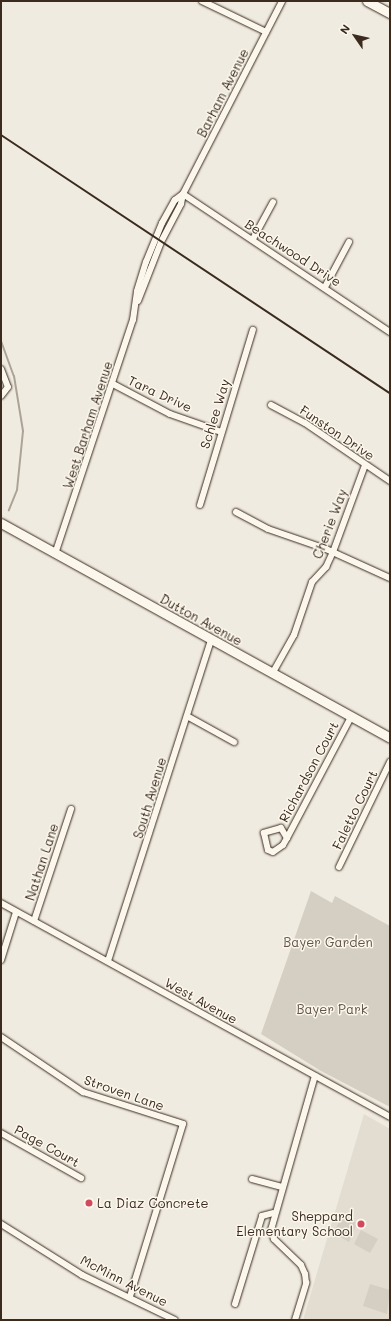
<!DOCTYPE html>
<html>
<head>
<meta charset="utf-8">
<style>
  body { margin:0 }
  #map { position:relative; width:391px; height:1321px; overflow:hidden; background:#f0ebe0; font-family:Mali,sans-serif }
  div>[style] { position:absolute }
  .built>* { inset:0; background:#e2dcd1 }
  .green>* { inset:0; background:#d5cec3 }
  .stream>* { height:2px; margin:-1px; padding:0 1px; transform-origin:1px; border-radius:1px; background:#aca397 }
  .roads { filter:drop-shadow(0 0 1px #3b2a1e) drop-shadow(0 0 1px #3b2a1e) }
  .street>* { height:6px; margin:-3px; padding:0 3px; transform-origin:3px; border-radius:3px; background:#fbf7ec }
  .secondary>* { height:9px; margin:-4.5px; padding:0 4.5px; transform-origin:4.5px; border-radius:4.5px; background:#fbf7ec }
  .rail>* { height:2px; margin:-1px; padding:0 1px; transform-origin:1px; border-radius:1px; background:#3b2a1e }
  .dots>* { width:11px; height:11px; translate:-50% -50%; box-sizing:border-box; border:2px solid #fbf7ec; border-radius:50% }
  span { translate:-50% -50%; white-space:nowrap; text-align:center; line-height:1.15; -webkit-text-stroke:3px #fbf7ec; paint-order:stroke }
  .street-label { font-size:13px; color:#3b2a1e }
  .park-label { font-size:13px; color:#625347 }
  .poi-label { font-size:13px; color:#3b2a1e }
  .left { translate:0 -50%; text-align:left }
  .right { translate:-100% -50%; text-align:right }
  .frame { position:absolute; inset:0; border:2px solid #3b2a1e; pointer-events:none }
  .north { position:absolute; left:335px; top:16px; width:40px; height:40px; -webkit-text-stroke:3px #fbf7ec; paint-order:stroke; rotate:304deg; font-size:11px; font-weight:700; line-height:16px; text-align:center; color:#3b2a1e }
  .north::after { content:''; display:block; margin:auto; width:14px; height:18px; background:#3b2a1e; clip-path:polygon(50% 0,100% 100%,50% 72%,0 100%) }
</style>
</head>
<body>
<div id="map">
  <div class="built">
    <i style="clip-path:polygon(364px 1114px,390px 1129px,390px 1320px,303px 1320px)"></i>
  </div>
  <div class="green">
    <i style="clip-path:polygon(311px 891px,332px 903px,335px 896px,390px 926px,390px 1107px,321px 1071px,261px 1034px)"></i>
    <i style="clip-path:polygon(343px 1215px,357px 1223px,349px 1242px,333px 1233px)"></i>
    <i style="clip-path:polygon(361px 1230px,378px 1239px,370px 1253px,354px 1244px)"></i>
    <i style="clip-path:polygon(370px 1284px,390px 1290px,387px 1314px,363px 1306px)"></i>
  </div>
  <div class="stream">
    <i style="left:1px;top:341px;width:37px;rotate:70deg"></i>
    <i style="left:14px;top:376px;width:56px;rotate:80.7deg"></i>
    <i style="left:23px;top:431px;width:59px;rotate:95.8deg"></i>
    <i style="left:17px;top:490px;width:22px;rotate:112deg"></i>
  </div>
  <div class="roads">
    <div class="street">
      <i style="left:202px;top:1px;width:71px;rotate:25.8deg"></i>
      <i style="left:183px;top:194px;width:249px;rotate:33.7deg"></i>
      <i style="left:253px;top:239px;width:42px;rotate:-61.6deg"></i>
      <i style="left:325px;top:287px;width:51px;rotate:-61.9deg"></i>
      <i style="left:138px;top:301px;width:63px;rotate:-68.7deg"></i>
      <i style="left:161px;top:242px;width:43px;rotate:-62.2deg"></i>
      <i style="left:181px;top:204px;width:10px;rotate:-79deg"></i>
      <i style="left:183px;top:194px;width:217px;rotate:-62.8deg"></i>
      <i style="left:1px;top:369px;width:19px;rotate:69deg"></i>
      <i style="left:8px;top:387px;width:11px;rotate:128deg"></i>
      <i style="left:113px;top:384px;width:64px;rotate:27.8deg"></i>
      <i style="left:170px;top:414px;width:54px;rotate:19.4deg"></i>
      <i style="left:271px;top:405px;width:38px;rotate:28deg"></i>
      <i style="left:305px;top:423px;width:103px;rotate:34.3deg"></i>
      <i style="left:200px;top:505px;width:183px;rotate:-73.2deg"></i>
      <i style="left:236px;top:512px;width:36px;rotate:28deg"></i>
      <i style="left:268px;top:529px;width:61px;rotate:19deg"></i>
      <i style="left:326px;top:549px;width:70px;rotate:24.4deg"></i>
      <i style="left:55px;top:554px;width:247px;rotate:-71.6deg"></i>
      <i style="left:133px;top:320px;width:29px;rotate:-82deg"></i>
      <i style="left:137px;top:291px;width:30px;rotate:-73deg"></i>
      <i style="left:146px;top:262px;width:42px;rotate:-67.7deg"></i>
      <i style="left:162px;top:223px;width:26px;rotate:-61deg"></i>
      <i style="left:175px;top:200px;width:10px;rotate:-37deg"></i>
      <i style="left:272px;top:674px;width:45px;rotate:-60.6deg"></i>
      <i style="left:294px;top:635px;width:56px;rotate:-71.2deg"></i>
      <i style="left:312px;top:582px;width:21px;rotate:-47deg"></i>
      <i style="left:326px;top:567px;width:17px;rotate:-65deg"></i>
      <i style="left:333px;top:552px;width:93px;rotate:-69.8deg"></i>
      <i style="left:187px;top:716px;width:54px;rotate:29deg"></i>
      <i style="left:287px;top:838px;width:12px;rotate:-121deg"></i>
      <i style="left:281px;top:828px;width:18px;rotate:164deg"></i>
      <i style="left:264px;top:833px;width:17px;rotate:77deg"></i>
      <i style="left:268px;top:850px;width:5px;rotate:22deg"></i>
      <i style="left:273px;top:852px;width:12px;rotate:-35deg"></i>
      <i style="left:283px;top:845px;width:8px;rotate:-60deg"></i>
      <i style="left:287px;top:838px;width:137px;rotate:-62.1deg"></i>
      <i style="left:339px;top:867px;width:117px;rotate:-64.1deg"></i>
      <i style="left:1px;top:903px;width:444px;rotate:28.8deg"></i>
      <i style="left:34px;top:921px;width:118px;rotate:-71.7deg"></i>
      <i style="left:1px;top:960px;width:50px;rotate:-72.6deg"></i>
      <i style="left:108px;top:961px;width:337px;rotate:-72.2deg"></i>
      <i style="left:1px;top:1037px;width:99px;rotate:33.9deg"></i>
      <i style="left:83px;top:1092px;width:105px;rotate:17.7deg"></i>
      <i style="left:183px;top:1124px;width:180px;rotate:107.1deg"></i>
      <i style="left:1px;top:1133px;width:92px;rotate:29.4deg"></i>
      <i style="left:252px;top:1179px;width:30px;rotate:15deg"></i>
      <i style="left:1px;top:1224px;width:96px;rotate:32.2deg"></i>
      <i style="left:82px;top:1275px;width:103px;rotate:25.8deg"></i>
      <i style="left:235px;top:1304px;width:92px;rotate:-72.9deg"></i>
      <i style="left:262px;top:1216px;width:11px;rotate:-15deg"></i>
      <i style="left:295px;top:1320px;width:39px;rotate:-73deg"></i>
      <i style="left:306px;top:1283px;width:9px;rotate:-96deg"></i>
      <i style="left:305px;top:1274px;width:10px;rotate:-114deg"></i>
      <i style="left:301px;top:1265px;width:37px;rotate:-136deg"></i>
      <i style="left:274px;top:1239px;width:9px;rotate:-108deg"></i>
      <i style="left:271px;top:1230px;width:160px;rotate:-74.1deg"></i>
    </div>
    <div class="secondary">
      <i style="left:367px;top:1px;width:26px;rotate:28deg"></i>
      <i style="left:1px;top:523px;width:444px;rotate:28.9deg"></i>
    </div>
  </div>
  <div class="rail">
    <i style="left:1px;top:135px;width:467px;rotate:33.6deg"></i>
  </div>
  <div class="dots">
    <i style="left:89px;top:1203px;background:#d1495b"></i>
    <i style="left:361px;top:1224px;background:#d1495b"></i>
  </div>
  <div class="street-label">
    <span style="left:223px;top:93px;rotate:-63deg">Barham Avenue</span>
    <span style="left:293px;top:253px;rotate:33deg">Beachwood Drive</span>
    <span style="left:160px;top:394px;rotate:25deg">Tara Drive</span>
    <span style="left:215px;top:414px;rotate:-73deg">Schlee Way</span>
    <span style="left:88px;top:425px;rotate:-72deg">West Barham Avenue</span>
    <span style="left:337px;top:433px;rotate:34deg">Funston Drive</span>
    <span style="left:330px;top:524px;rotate:-69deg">Cherie Way</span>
    <span style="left:201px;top:620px;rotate:29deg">Dutton Avenue</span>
    <span style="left:309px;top:772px;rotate:-62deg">Richardson Court</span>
    <span style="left:150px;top:798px;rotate:-73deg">South Avenue</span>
    <span style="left:355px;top:810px;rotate:-64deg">Faletto Court</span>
    <span style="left:42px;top:862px;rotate:-72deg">Nathan Lane</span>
    <span style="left:201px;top:1001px;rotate:29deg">West Avenue</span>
    <span style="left:124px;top:1093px;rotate:19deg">Stroven Lane</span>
    <span style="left:47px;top:1146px;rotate:29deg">Page Court</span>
    <span style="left:124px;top:1281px;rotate:27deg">McMinn Avenue</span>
  </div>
  <div class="park-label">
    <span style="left:328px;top:942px">Bayer Garden</span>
    <span style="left:332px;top:1009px">Bayer Park</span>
  </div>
  <div class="poi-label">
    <span class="left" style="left:97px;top:1203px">La Diaz Concrete</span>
    <span class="right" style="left:353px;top:1224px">Sheppard<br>Elementary School</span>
  </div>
  <div class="frame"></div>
  <div class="north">N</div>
</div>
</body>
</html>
